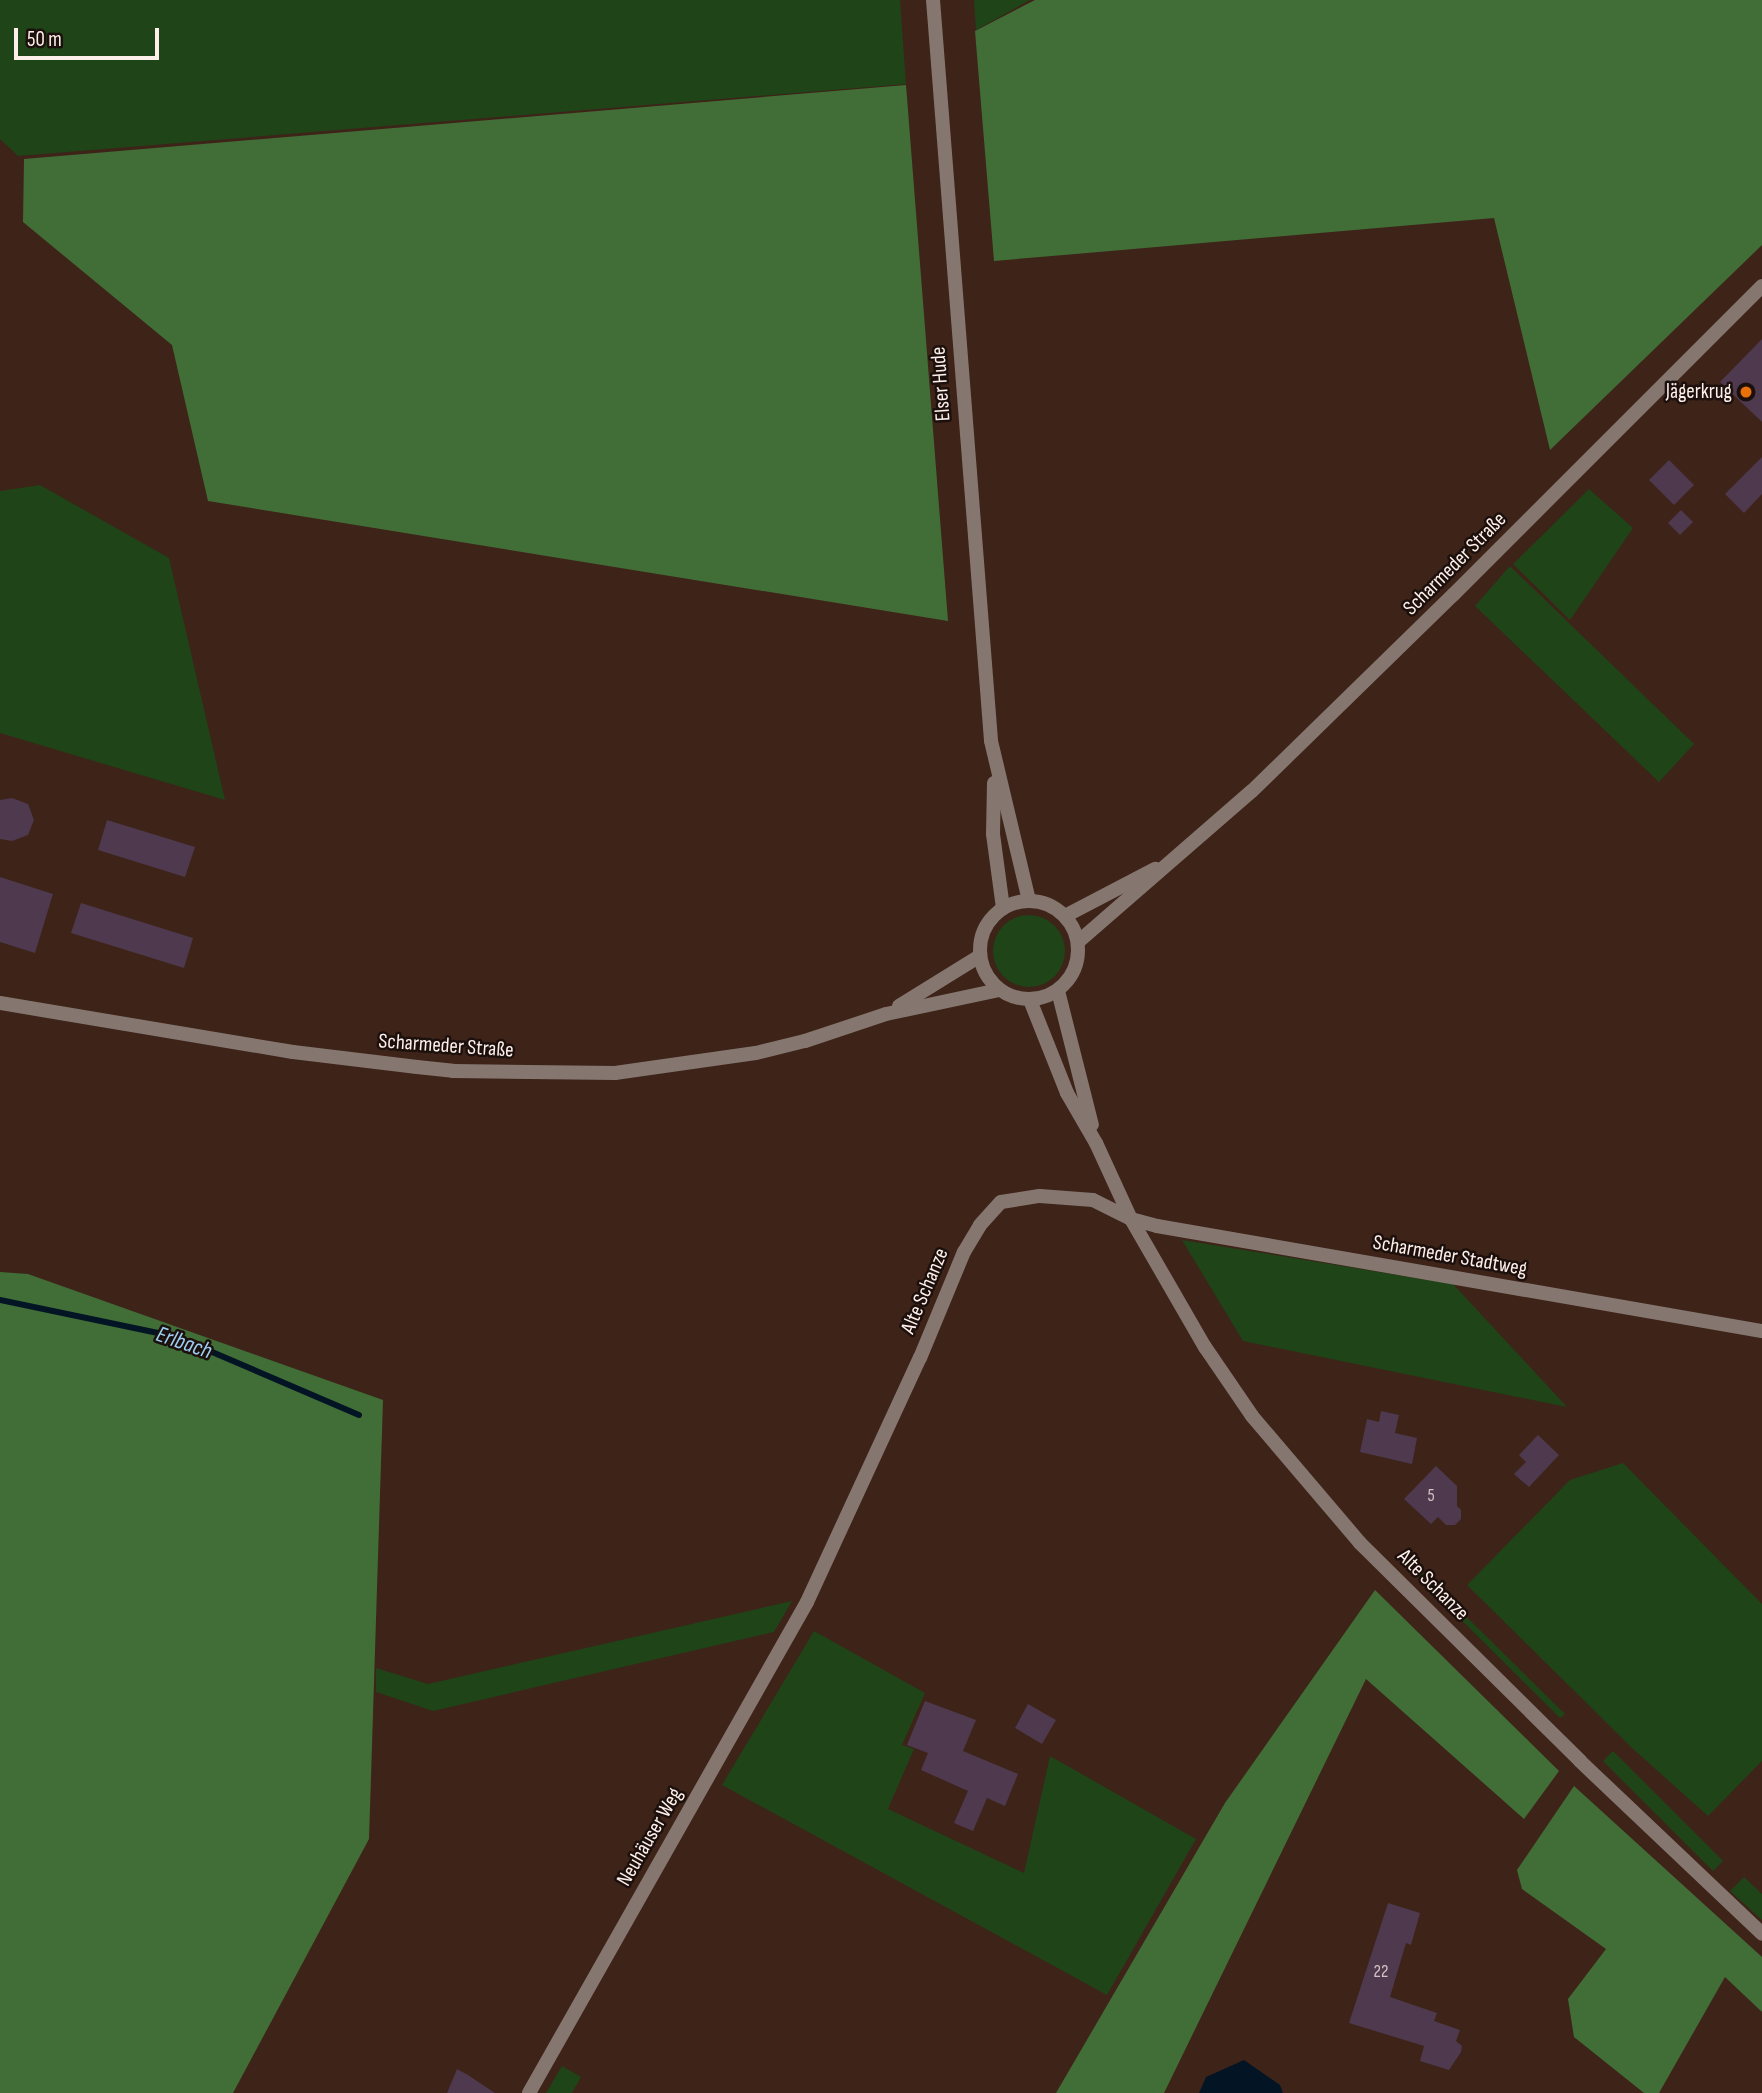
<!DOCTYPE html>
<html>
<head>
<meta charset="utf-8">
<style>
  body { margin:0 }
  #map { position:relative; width:1762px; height:2093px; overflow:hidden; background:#3e2319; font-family:"Sofia Sans Condensed",sans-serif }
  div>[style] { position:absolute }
  .green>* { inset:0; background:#1f4417 }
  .round { border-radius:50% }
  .forest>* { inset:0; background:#416e37 }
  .water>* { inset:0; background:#031524 }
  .stream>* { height:6px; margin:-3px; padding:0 3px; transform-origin:3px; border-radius:3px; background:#031524 }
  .building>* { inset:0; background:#4e394e }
  .minor>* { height:14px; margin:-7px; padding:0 7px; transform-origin:7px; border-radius:7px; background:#857770 }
  .tertiary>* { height:14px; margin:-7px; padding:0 7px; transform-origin:7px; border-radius:7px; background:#857770 }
  .tertiary>.ring { margin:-7px; padding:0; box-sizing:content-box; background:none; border:14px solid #857770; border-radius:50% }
  .dots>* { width:19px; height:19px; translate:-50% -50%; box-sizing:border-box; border:4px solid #1c100c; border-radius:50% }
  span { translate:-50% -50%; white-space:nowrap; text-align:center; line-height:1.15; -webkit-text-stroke:5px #1c100c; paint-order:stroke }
  .number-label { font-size:18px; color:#d2c2c3 }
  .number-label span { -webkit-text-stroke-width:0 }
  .street-label { font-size:21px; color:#feefea }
  .poi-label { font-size:21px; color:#feefea }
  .right { translate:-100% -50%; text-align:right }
  .water-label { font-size:23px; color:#9dcef6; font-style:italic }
  .scale { position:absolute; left:14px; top:28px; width:145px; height:32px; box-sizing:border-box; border:4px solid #feefea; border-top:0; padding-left:9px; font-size:21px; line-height:24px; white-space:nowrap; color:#feefea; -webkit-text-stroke:5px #1c100c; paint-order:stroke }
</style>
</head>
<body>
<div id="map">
  <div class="green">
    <i style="clip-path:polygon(0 0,900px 0,906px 84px,18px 156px,0 139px)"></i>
    <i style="clip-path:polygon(974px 0,1030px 0,976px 30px)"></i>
    <i style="clip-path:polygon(40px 485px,169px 558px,225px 800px,0 733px,0 491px)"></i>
    <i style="clip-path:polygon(1589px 489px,1633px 528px,1570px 620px,1513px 564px)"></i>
    <i style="clip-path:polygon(1510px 566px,1694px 744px,1659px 782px,1475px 606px)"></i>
    <i class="round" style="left:993px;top:915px;width:72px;height:72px"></i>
    <i style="clip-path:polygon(1182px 1240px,1453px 1284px,1567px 1407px,1243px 1341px)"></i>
    <i style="clip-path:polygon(1623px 1463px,1762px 1604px,1762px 1761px,1708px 1816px,1632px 1748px,1467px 1585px,1570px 1480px)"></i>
    <i style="clip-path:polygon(1409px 1560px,1565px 1714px,1560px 1718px,1405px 1564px)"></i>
    <i style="clip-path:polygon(792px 1601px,774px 1632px,433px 1711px,376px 1692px,376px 1668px,428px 1684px)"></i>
    <i style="clip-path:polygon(814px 1631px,925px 1693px,902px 1745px,914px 1749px,888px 1809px,1024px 1873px,1050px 1756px,1196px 1839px,1107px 1995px,722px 1785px)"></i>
    <i style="clip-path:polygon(1613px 1751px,1723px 1861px,1713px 1871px,1603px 1761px)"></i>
    <i style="clip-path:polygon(1744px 1877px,1762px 1894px,1762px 1920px,1730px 1891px)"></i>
    <i style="clip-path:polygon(562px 2066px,581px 2077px,572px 2093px,546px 2093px)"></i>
  </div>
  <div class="forest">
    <i style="clip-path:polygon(1035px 0,1762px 0,1762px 245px,1550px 450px,1494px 218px,994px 261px,975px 31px)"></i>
    <i style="clip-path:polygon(906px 85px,948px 621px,208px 501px,172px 345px,23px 222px,24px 159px)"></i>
    <i style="clip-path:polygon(0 1272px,28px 1274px,383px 1400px,369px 1839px,233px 2093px,0 2093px)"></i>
    <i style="clip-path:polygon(1375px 1590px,1559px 1771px,1524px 1819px,1366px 1679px,1164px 2093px,1056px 2093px,1225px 1803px)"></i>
    <i style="clip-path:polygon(1574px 1786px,1762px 1957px,1762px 2012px,1725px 1977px,1659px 2093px,1644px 2093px,1574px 2037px,1568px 1999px,1606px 1949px,1522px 1889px,1517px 1870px)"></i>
  </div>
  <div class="water">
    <i style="clip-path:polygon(1244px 2060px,1280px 2085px,1283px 2093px,1199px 2093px,1206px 2077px)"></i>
  </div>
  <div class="stream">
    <i style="left:0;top:1300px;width:181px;rotate:11.8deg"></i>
    <i style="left:177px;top:1337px;width:198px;rotate:23.2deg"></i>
  </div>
  <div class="building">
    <i style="clip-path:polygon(1762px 339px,1762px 422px,1720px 382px)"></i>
    <i style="clip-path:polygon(1762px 457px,1762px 494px,1744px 513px,1725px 494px)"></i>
    <i style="clip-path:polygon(1669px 460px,1694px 485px,1674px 505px,1649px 480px)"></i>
    <i style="clip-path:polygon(1681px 510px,1693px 522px,1680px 535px,1668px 523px)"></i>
    <i style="clip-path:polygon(12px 798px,28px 804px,34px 820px,28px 835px,12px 841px,0 839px,0 800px)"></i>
    <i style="clip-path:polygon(107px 820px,195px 847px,185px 877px,98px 850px)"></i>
    <i style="clip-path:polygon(0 877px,53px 894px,35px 953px,0 942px)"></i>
    <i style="clip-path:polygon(81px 903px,193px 938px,184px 968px,71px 933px)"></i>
    <i style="clip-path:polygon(1381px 1411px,1399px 1415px,1395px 1433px,1417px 1438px,1412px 1464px,1360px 1452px,1367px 1419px,1379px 1422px)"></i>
    <i style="clip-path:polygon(1538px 1435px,1559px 1455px,1529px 1487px,1514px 1474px,1526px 1462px,1519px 1455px)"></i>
    <i style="clip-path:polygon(1436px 1466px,1457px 1486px,1457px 1506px,1461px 1510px,1461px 1519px,1455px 1525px,1446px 1525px,1438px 1517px,1431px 1524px,1404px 1499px)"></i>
    <i style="clip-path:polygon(925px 1701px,976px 1720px,963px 1751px,1018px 1774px,1005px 1806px,987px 1798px,973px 1831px,954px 1823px,968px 1791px,921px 1770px,928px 1753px,907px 1745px)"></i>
    <i style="clip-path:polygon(1028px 1704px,1056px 1720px,1042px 1744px,1015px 1728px)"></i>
    <i style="clip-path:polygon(1388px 1903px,1420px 1913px,1411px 1945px,1406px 1943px,1390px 1997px,1437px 2013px,1434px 2021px,1460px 2030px,1456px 2041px,1462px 2046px,1461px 2052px,1449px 2070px,1420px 2061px,1424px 2046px,1349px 2023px)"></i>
    <i style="clip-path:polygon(457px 2069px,468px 2075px,495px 2093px,447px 2093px)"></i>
  </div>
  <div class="minor">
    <i style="left:529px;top:2093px;width:564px;rotate:-60.48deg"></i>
    <i style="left:807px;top:1602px;width:269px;rotate:-65.2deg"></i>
    <i style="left:920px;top:1358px;width:115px;rotate:-67.5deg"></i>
    <i style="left:964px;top:1252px;width:31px;rotate:-59deg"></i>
    <i style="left:980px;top:1225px;width:31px;rotate:-48deg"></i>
    <i style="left:1001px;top:1202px;width:39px;rotate:-9deg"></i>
    <i style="left:1040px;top:1196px;width:53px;rotate:4.3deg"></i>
    <i style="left:1093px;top:1200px;width:42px;rotate:26.6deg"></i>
    <i style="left:1131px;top:1219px;width:27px;rotate:15deg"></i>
    <i style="left:1157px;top:1226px;width:614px;rotate:9.85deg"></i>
  </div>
  <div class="tertiary">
    <i style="left:933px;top:0;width:743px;rotate:85.52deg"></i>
    <i style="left:991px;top:741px;width:164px;rotate:76.6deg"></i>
    <i style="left:994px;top:783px;width:51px;rotate:91.1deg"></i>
    <i style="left:993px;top:834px;width:75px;rotate:82.3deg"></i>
    <i class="ring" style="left:980px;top:901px;width:84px;height:84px"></i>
    <i style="left:1065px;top:916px;width:102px;rotate:-27.6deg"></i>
    <i style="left:1078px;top:942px;width:230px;rotate:-41deg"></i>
    <i style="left:1252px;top:791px;width:281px;rotate:-44.3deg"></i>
    <i style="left:1453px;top:595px;width:437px;rotate:-45deg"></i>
    <i style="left:1058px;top:991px;width:138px;rotate:75.8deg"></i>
    <i style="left:1030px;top:1000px;width:100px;rotate:68.3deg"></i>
    <i style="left:1067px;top:1093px;width:58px;rotate:59.9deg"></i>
    <i style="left:1096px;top:1143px;width:84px;rotate:65.3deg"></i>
    <i style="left:1131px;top:1219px;width:148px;rotate:60deg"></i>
    <i style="left:1205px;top:1347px;width:83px;rotate:55.7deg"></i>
    <i style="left:1252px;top:1416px;width:167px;rotate:49.6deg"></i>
    <i style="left:1360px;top:1543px;width:310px;rotate:44.7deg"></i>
    <i style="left:1580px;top:1761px;width:251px;rotate:43.5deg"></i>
    <i style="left:0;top:1003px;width:297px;rotate:9.5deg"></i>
    <i style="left:293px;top:1052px;width:125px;rotate:6.9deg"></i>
    <i style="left:417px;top:1067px;width:36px;rotate:6deg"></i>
    <i style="left:453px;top:1071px;width:162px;rotate:0.7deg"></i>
    <i style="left:615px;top:1073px;width:142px;rotate:-8.1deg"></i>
    <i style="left:756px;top:1053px;width:50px;rotate:-13.8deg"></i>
    <i style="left:805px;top:1041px;width:85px;rotate:-18.4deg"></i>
    <i style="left:886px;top:1014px;width:116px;rotate:-12deg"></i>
    <i style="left:899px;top:1006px;width:95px;rotate:-31.7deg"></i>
  </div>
  <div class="dots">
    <i style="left:1746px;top:392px;background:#e8710a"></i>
  </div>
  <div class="number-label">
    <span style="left:1431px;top:1496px">5</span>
    <span style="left:1381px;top:1972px">22</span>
  </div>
  <div class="street-label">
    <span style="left:941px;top:384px;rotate:-94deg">Elser Hude</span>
    <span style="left:1455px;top:564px;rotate:-45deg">Scharmeder Straße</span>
    <span style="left:446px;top:1046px;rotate:4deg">Scharmeder Straße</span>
    <span style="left:1450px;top:1256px;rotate:10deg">Scharmeder Stadtweg</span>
    <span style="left:925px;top:1291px;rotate:-67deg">Alte Schanze</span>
    <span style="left:1433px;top:1585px;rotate:45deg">Alte Schanze</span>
    <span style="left:650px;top:1837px;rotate:-60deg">Neuhäuser Weg</span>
  </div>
  <div class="poi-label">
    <span class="right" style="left:1732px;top:392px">Jägerkrug</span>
  </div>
  <div class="water-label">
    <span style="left:184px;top:1343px;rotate:19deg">Erlbach</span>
  </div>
  <div class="scale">50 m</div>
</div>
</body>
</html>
